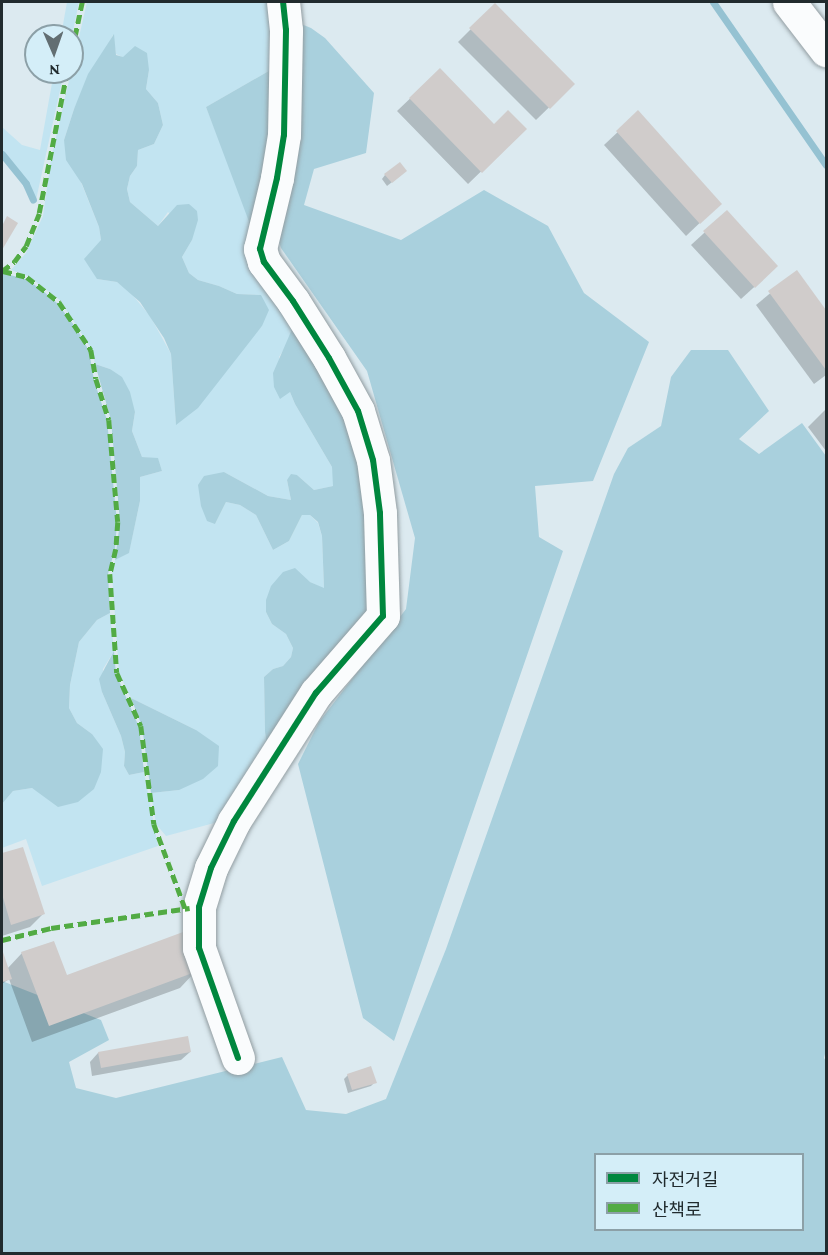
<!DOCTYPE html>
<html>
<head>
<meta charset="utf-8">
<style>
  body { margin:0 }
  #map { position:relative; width:828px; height:1255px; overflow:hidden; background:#dceaf0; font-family:"Crimson Pro","Noto Sans KR",serif }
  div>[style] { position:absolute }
  .green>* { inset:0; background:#c2e4f1 }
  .forest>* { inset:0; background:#a9d0dd }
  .shadow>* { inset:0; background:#0003 }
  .stream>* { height:7px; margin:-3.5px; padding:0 3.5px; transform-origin:3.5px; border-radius:3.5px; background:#95c2d2 }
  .building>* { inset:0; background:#d0cccb }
  .roads { filter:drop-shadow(0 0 2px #929da1) drop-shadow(0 0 2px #929da1) }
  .minor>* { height:33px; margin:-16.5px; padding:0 16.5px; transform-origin:16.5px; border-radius:16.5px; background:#fafcfd }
  .quiet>* { height:4.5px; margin-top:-2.25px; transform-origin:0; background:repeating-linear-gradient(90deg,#52ab44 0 9px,transparent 0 13.5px) }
  .cycleway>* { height:6px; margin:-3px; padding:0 3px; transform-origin:3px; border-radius:3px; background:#00873e }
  span { translate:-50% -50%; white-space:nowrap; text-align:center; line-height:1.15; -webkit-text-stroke:4.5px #d4eef8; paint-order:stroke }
  .frame { position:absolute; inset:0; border:3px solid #212b2e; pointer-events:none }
  .legend { position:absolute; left:594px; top:1153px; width:210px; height:78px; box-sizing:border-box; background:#d4eef8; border:2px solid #8ca0a7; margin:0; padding:8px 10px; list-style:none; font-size:18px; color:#212b2e }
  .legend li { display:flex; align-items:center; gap:12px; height:30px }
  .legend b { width:30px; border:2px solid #8ca0a7 }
  .north { position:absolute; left:24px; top:24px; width:60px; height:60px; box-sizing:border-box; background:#d4eef8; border:2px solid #8ca0a7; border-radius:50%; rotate:178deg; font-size:16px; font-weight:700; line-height:24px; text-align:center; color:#212b2e }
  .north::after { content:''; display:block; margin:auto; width:21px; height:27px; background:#626e72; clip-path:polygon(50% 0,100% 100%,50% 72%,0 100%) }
</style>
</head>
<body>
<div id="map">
  <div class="green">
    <i style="clip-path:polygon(67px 2px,79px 2px,72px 36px,61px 36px)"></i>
    <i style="clip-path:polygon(evenodd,87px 2px,279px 2px,281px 64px,206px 107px,293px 327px,291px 338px,279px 357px,290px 392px,295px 404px,332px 467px,334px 478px,333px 486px,314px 490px,297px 475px,287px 480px,291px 500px,268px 496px,224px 472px,215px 524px,226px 502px,240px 505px,256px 515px,273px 550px,289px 541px,302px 515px,310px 515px,318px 523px,322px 536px,324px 589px,310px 582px,266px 612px,272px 624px,286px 634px,293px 648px,291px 657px,283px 666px,273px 669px,264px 677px,265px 732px,268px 753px,229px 819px,166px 836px,156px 824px,151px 793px,179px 790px,196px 730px,131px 698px,119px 673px,112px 574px,115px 560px,129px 552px,140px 501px,140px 477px,162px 471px,158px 459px,142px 457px,132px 431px,135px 412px,110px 369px,95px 364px,92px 350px,60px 300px,28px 276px,11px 270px,26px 253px,43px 216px,51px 159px,87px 2px,113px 35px,116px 54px,149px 70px,146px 89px,158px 103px,163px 125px,154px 144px,138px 150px,137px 166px,130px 176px,127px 189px,130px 202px,158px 226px,168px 212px,192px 240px,182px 257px,189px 273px,198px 280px,219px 286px,237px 294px,261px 295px,262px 326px,176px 424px,171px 354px,150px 316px,130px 292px,117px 282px,97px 279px,101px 240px,99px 227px,64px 140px,74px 109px,113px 35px)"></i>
    <i style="clip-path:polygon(54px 72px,64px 72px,36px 200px,29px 183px,2px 150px,2px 127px,22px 145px,40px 150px)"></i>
    <i style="clip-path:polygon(110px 613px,114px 651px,103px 669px,102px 692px,121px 736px,125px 752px,124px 766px,129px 775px,144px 772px,158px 846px,42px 886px,26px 839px,2px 848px,2px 804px,13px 791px,32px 788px,47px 797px,92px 734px,77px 723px,69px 708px,70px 685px,79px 642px,97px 620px)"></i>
  </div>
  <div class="forest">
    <i style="clip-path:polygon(301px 24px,311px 28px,325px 38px,374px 93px,366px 153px,314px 169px,304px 205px,401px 240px,484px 190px,548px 226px,584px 293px,649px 342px,593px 481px,535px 486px,539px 537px,563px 551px,394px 1041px,363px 1018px,298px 764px,319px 722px,406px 609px,415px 538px,367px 371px,281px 248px,276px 232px)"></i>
    <i style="clip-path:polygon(114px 34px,116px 55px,123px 57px,135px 46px,147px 53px,149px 70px,146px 89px,158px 103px,163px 125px,154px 144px,138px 150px,137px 166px,130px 176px,127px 189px,130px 202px,158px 226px,177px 205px,189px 204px,197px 211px,198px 220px,192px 240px,182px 257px,189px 273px,198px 280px,219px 286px,237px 294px,261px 295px,269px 310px,262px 326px,198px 408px,176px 425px,171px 354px,164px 338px,140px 302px,117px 282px,97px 279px,84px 259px,101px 240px,99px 227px,82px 184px,66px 160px,64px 140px,74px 109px,88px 74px)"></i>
    <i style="clip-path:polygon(281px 64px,260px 251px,206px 107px)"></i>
    <i style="clip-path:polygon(2px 273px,26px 279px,42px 290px,57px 303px,77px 329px,89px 351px,94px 380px,107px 420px,117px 522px,115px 549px,108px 574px,110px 613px,97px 620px,79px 642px,70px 685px,69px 708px,77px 723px,92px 734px,103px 749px,101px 772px,94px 789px,78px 802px,58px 807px,32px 788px,13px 791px,2px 804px)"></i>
    <i style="clip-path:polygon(293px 327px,359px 409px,376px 607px,268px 753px,265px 732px,264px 677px,273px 669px,283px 666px,291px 657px,293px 648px,286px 634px,272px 624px,266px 612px,266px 600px,271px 586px,283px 572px,295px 568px,310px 582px,324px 588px,322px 536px,318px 522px,310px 515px,302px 515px,289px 541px,273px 550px,256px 515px,240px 505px,226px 502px,215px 524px,207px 521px,201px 506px,198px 485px,204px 476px,224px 472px,268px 496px,291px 500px,287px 480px,291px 474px,297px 475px,314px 490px,333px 486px,332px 467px,295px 404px,290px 392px,280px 399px,274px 387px,273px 373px)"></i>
    <i style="clip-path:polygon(evenodd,691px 350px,728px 350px,769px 411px,739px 439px,759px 454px,802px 423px,826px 456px,826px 1050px,824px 1058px,826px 1061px,826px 1253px,2px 1253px,2px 981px,101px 1020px,109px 1040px,69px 1062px,76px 1088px,116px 1098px,282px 1057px,306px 1110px,346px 1114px,386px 1099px,446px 949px,614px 474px,628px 448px,661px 426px,671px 377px,691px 350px,596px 1154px,802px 1154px,802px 1230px,596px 1230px,596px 1154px)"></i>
    <i style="clip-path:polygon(95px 364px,110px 369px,122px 377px,130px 392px,135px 412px,132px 431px,142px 457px,158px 458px,162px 471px,140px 477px,140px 501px,129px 553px,115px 560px,120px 522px,111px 420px)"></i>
    <i style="clip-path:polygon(114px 651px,116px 674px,139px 727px,144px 772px,129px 775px,124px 766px,125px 752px,121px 736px,102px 692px,99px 679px)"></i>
    <i style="clip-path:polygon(131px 698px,196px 730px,219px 746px,218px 766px,203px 779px,179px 790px,151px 793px,142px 726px)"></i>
  </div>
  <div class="shadow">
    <i style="clip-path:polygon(495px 5px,573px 84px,536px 120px,458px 42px)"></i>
    <i style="clip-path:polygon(440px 70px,494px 126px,525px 129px,468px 184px,397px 111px)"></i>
    <i style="clip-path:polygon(638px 113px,707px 216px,686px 236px,604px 145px)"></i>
    <i style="clip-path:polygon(385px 175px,401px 175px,387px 186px,382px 179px)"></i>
    <i style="clip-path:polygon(727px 212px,763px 279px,741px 299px,691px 245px)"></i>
    <i style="clip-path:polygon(796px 272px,826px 312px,826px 375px,814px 384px,756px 305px)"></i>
    <i style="clip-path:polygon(826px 409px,826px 451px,808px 427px)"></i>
    <i style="clip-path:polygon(22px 849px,43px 914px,30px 927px,2px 936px,2px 855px)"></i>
    <i style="clip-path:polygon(2px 953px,7px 969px,22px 953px,66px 977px,196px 971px,180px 988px,32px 1042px,9px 979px,2px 984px)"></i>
    <i style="clip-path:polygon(190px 1052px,181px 1060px,92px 1076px,90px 1062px,98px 1053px)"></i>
    <i style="clip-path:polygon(348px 1075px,375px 1082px,371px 1086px,348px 1093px,344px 1079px)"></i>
  </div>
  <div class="stream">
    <i style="left:713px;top:2px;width:198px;rotate:55.3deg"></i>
    <i style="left:2px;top:154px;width:38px;rotate:51deg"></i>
    <i style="left:26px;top:184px;width:17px;rotate:66deg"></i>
  </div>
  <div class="building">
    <i style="clip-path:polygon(495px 3px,575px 84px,550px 109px,469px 28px)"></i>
    <i style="clip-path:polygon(440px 68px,494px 124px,508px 110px,527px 129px,482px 173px,409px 98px)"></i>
    <i style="clip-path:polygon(638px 110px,722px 204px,700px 224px,616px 131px)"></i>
    <i style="clip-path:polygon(400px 162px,407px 171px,392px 183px,384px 174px)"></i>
    <i style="clip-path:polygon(727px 210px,778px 266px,755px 288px,703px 231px)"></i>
    <i style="clip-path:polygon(7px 216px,18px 223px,2px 250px,2px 226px)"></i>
    <i style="clip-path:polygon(797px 270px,826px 310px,826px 370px,768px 291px)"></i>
    <i style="clip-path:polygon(23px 847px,45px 914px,11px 925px,2px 894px,2px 853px)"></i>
    <i style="clip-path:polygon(183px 932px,198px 971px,49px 1026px,21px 952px,54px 941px,67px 975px)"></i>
    <i style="clip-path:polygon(2px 949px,12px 979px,2px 982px)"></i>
    <i style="clip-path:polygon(188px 1036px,191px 1052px,101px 1068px,98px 1052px)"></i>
    <i style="clip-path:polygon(371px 1066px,377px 1083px,352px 1090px,347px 1074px)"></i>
  </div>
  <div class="roads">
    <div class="minor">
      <i style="left:789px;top:2px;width:61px;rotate:52.4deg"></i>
      <i style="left:238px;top:1058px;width:117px;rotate:-109.5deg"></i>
      <i style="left:199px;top:948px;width:41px;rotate:-90deg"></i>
      <i style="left:199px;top:907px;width:41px;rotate:-72.9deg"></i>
      <i style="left:211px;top:868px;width:52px;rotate:-63.9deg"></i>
      <i style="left:234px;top:821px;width:152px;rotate:-57.4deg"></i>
      <i style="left:316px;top:693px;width:102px;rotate:-49deg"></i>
      <i style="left:383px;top:616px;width:103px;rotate:-91.7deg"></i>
      <i style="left:380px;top:513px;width:53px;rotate:-97.5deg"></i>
      <i style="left:373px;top:460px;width:51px;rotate:-107deg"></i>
      <i style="left:358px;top:411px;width:60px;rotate:-118.7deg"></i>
      <i style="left:329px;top:358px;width:67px;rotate:-122.3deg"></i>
      <i style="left:293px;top:301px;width:49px;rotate:-126.6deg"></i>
      <i style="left:264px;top:262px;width:14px;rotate:-107deg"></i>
      <i style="left:260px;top:249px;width:73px;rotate:-76.5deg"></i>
      <i style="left:277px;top:178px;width:44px;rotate:-80.8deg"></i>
      <i style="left:284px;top:135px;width:105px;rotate:-88.9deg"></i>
      <i style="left:286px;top:30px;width:28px;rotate:-96deg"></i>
    </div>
  </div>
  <div class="quiet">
    <i style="left:72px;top:50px;width:49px;rotate:-78.2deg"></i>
    <i style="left:2px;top:271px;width:15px;rotate:-37deg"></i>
    <i style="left:14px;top:262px;width:20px;rotate:-53deg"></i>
    <i style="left:26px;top:246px;width:35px;rotate:-68deg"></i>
    <i style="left:39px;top:213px;width:144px;rotate:-78.8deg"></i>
    <i style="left:3px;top:271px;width:25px;rotate:14deg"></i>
    <i style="left:27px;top:277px;width:41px;rotate:38deg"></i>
    <i style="left:59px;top:302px;width:58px;rotate:56.3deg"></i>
    <i style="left:91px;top:350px;width:29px;rotate:80deg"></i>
    <i style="left:96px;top:379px;width:43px;rotate:72.4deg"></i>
    <i style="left:109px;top:420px;width:102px;rotate:85deg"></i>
    <i style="left:118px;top:522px;width:27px;rotate:94deg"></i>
    <i style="left:116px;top:549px;width:26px;rotate:103deg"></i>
    <i style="left:110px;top:574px;width:99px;rotate:86deg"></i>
    <i style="left:117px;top:673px;width:58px;rotate:65.6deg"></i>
    <i style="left:141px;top:726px;width:99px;rotate:82.4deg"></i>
    <i style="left:154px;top:824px;width:90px;rotate:69.7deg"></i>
    <i style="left:2px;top:940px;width:50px;rotate:-13.8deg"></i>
    <i style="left:51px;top:928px;width:140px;rotate:-8.2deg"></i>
  </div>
  <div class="cycleway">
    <i style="left:238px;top:1058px;width:117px;rotate:-109.5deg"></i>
    <i style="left:199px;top:948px;width:41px;rotate:-90deg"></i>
    <i style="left:199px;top:907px;width:41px;rotate:-72.9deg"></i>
    <i style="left:211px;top:868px;width:52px;rotate:-63.9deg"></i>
    <i style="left:234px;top:821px;width:152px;rotate:-57.4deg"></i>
    <i style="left:316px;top:693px;width:102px;rotate:-49deg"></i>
    <i style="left:383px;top:616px;width:103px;rotate:-91.7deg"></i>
    <i style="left:380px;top:513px;width:53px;rotate:-97.5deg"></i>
    <i style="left:373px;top:460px;width:51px;rotate:-107deg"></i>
    <i style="left:358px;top:411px;width:60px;rotate:-118.7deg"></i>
    <i style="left:329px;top:358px;width:67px;rotate:-122.3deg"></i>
    <i style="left:293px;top:301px;width:49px;rotate:-126.6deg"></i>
    <i style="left:264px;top:262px;width:14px;rotate:-107deg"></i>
    <i style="left:260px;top:249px;width:73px;rotate:-76.5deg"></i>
    <i style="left:277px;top:178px;width:44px;rotate:-80.8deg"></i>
    <i style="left:284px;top:135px;width:105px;rotate:-88.9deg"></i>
    <i style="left:286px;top:30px;width:28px;rotate:-96deg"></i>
  </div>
  <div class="frame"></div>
  <ul class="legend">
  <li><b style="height:8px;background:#00873e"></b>자전거길</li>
  <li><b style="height:8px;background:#52ab44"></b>산책로</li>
  </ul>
  <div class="north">N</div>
</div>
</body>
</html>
